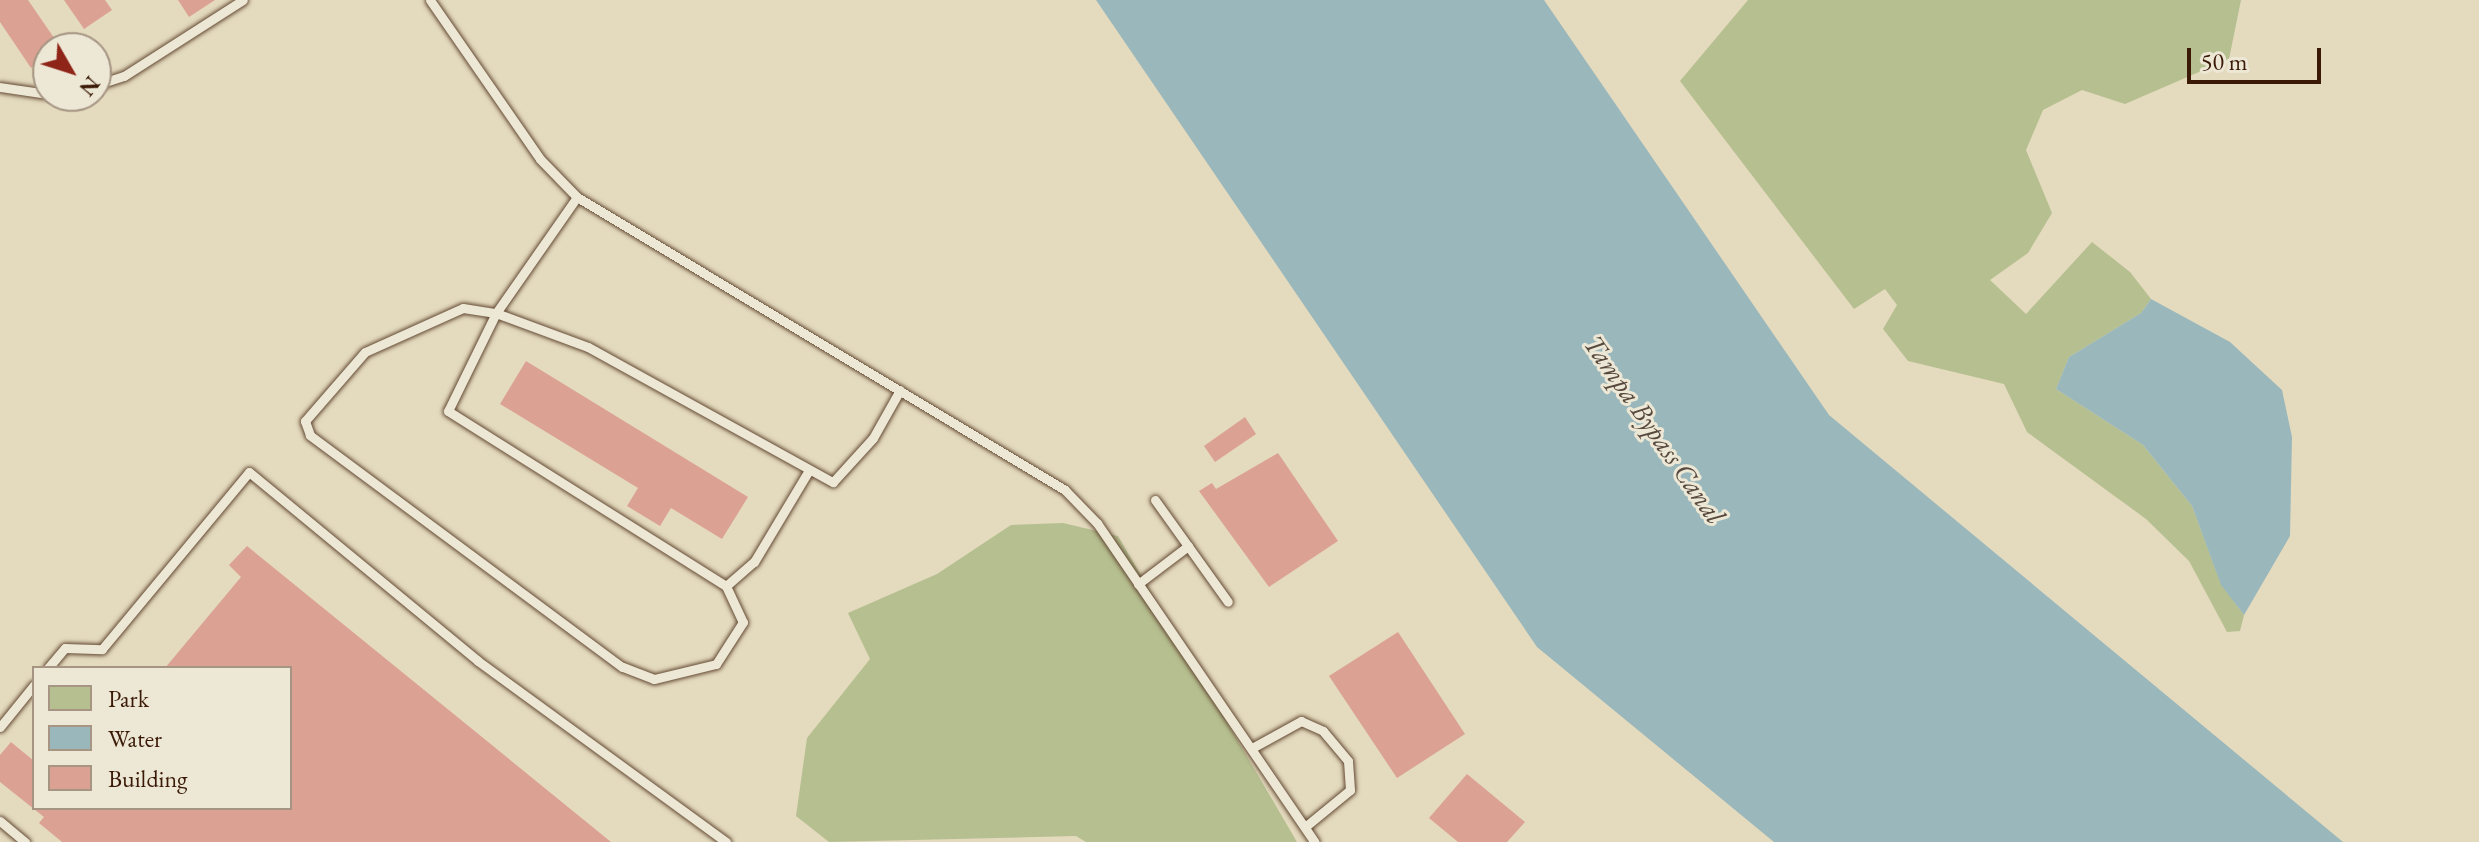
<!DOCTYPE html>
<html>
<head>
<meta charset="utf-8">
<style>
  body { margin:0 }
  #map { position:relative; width:2479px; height:842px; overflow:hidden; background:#e4dabe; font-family:"EB Garamond",serif }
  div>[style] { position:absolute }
  .green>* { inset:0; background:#b6bf90 }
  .water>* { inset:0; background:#9ab8bc }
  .building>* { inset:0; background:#dba293 }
  .roads { filter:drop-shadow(0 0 2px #644a34) drop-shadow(0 0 2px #644a34) }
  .lane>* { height:9px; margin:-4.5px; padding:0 4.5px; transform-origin:4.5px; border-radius:4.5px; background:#ede7d5 }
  span { translate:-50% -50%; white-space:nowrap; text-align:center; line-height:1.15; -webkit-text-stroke:6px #ede7d5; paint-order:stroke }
  .water-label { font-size:28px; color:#57493d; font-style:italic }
  .legend { position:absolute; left:32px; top:666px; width:260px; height:144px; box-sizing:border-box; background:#ede7d5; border:2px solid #a59582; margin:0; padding:10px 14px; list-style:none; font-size:24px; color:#3a1a06 }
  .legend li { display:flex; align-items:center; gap:16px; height:40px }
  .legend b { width:40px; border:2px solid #a59582 }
  .north { position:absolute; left:32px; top:32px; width:80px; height:80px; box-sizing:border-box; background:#ede7d5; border:2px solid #a59582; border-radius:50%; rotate:129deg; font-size:22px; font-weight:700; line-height:32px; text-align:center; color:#3a1a06 }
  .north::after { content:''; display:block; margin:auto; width:28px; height:36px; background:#8f2418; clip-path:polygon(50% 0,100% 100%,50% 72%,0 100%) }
  .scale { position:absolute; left:2187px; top:48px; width:134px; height:36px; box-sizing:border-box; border:4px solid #3a1a06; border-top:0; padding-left:10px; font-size:24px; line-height:28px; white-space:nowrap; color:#3a1a06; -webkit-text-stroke:6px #ede7d5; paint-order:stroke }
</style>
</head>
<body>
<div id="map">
  <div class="green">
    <i style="clip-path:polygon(1748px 0,2241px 0,2229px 59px,2125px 104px,2082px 90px,2043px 110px,2026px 150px,2052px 213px,2028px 253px,1990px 280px,2026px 314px,2092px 242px,2130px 272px,2151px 299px,2141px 313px,2069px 357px,2056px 389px,2143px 445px,2192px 506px,2221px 584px,2244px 615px,2240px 631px,2227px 632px,2189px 561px,2146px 519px,2027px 432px,2004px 384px,1908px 361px,1883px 329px,1897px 305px,1885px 289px,1854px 309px,1680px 81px)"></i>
    <i style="clip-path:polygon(1063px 523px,1118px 536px,1297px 842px,1086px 842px,1076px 836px,829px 842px,796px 816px,807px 738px,870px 659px,848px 613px,937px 574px,1011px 525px)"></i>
  </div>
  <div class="water">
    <i style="clip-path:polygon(1096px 0,1544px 0,1829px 415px,2343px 842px,1774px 842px,1537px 647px)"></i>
    <i style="clip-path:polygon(2151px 299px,2230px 342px,2282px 390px,2292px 437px,2290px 536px,2244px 615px,2221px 585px,2192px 506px,2143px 445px,2056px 389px,2069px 357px,2141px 313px)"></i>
  </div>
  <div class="building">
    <i style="clip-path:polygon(0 0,28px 0,61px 48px,48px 48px,48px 56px,31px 68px,0 22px)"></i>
    <i style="clip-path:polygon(64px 0,105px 0,112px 10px,84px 29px)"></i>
    <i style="clip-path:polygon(178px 0,215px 0,189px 17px)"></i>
    <i style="clip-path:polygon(526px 361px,748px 497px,722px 539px,671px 508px,660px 526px,627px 506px,638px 488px,500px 404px)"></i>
    <i style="clip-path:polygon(1245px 417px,1256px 434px,1215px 462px,1204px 446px)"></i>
    <i style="clip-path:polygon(1278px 453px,1338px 541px,1269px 587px,1199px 491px,1212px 483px,1216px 489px)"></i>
    <i style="clip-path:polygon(247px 546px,611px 842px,62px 842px,39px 823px,44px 817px,0 782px,0 755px,11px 742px,34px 761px,34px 808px,290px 808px,290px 668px,165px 668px,241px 577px,229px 565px)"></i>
    <i style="clip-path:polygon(1398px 632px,1465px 734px,1397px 778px,1329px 676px)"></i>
    <i style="clip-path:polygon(1467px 774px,1525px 822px,1507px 842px,1458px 842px,1429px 818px)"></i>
  </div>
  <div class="roads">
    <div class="lane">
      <i style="left:430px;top:0;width:193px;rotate:55.3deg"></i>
      <i style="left:540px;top:159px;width:53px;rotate:45.8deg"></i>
      <i style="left:577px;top:197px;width:569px;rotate:30.98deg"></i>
      <i style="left:1065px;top:490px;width:46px;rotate:45.9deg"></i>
      <i style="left:1097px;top:523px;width:386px;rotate:55.7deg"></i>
      <i style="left:96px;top:85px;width:29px;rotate:-18deg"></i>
      <i style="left:124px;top:76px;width:141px;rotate:-32.6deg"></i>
      <i style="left:0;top:87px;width:49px;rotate:8.3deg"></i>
      <i style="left:577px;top:197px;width:141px;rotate:124.9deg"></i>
      <i style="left:496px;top:313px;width:98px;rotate:20.3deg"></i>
      <i style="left:588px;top:347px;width:280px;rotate:28.9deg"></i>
      <i style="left:833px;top:482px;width:59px;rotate:-47.7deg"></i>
      <i style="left:873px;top:438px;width:55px;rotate:-60.6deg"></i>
      <i style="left:463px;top:308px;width:33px;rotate:9deg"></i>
      <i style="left:496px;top:313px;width:109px;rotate:116.1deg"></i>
      <i style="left:448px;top:411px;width:328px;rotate:32.2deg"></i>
      <i style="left:726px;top:586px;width:40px;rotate:65deg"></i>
      <i style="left:743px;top:622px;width:50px;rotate:122.7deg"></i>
      <i style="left:716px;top:664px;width:64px;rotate:166.4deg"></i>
      <i style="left:654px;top:679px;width:34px;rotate:-159deg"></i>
      <i style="left:622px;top:667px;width:389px;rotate:-143.4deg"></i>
      <i style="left:310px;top:435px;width:15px;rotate:-110deg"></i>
      <i style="left:305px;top:421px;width:91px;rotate:-49deg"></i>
      <i style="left:365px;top:352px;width:107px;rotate:-24.2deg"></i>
      <i style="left:1155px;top:500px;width:125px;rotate:54.4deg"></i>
      <i style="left:1138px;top:584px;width:63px;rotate:-37.2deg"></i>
      <i style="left:726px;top:586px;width:37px;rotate:-41deg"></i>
      <i style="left:754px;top:562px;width:107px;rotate:-59.1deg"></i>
      <i style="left:48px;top:668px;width:26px;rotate:-50deg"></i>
      <i style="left:65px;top:648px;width:37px;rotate:2deg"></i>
      <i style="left:102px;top:649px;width:230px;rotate:-50.3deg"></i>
      <i style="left:249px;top:472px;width:297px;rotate:39.5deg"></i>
      <i style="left:478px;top:661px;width:307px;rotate:36.1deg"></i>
      <i style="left:0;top:727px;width:54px;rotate:-51deg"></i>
      <i style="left:1252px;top:748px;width:56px;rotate:-28.9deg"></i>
      <i style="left:1301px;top:721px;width:24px;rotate:24deg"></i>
      <i style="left:1323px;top:731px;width:39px;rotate:50deg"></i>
      <i style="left:1348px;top:761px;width:29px;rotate:86deg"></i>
      <i style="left:1350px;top:790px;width:58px;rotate:140.6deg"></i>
      <i style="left:0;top:821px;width:33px;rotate:40deg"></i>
    </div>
  </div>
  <div class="water-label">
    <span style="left:1655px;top:429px;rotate:55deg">Tampa Bypass Canal</span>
  </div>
  <ul class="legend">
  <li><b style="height:22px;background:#b6bf90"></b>Park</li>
  <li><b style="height:22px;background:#9ab8bc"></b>Water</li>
  <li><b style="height:22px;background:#dba293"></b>Building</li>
  </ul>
  <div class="north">N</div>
  <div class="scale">50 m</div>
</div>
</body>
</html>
